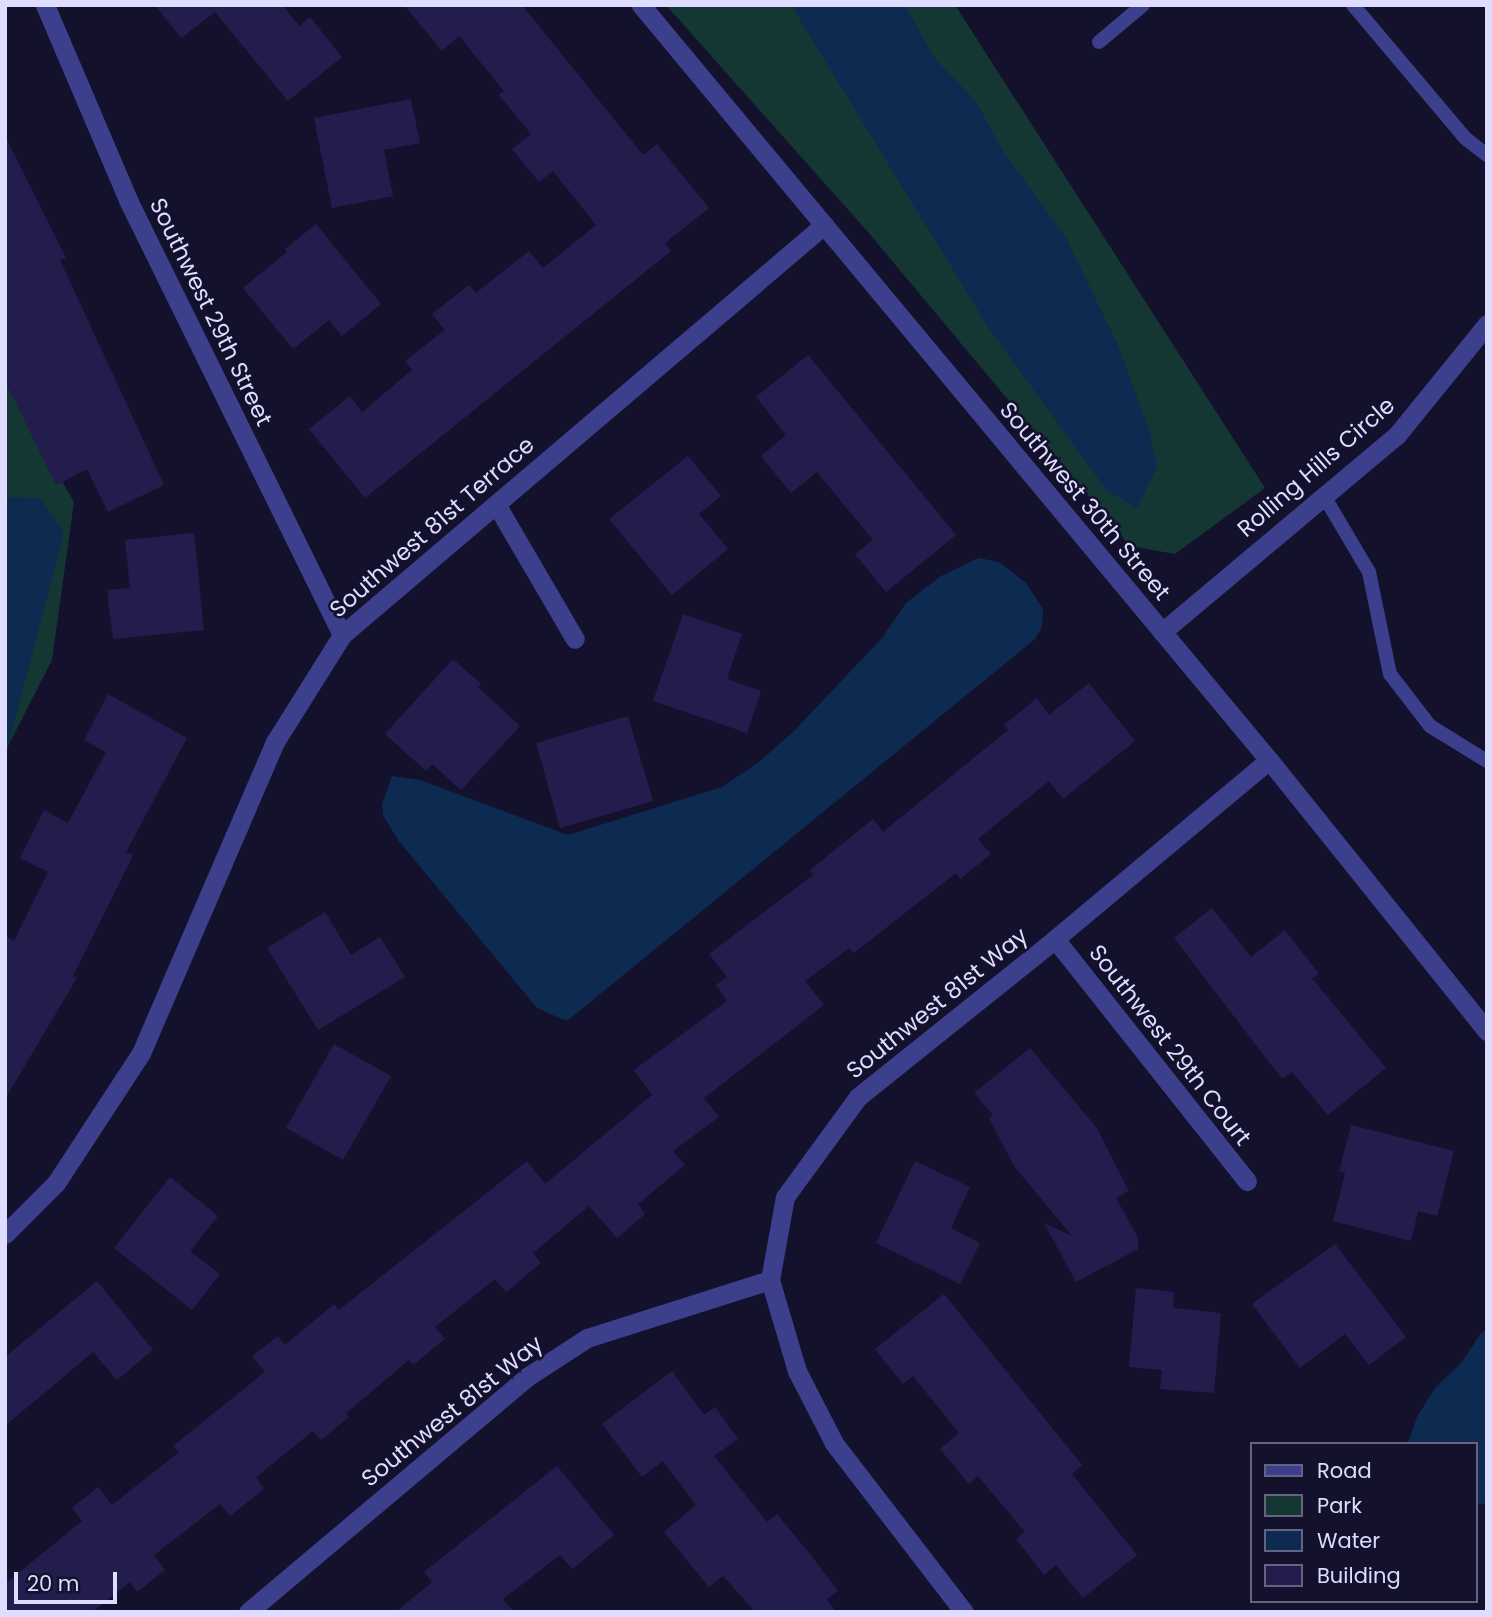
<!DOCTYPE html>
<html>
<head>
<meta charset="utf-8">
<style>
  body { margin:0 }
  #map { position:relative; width:1492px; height:1617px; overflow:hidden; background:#14112d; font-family:Poppins,sans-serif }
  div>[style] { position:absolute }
  .green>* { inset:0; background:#143733 }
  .water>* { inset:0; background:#0d2b51 }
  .building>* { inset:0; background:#231d4e }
  .service>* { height:14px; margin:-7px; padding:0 7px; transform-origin:7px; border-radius:7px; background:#3c408c }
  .minor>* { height:19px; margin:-9.5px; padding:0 9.5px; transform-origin:9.5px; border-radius:9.5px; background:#3c408c }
  .tertiary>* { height:19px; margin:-9.5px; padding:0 9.5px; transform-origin:9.5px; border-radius:9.5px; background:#3c408c }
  span { translate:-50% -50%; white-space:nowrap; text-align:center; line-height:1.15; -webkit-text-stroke:5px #14112d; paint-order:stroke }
  .street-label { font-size:23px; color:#deddff }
  .frame { position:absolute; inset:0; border:7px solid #deddff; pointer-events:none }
  .legend { position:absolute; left:1250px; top:1442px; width:228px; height:161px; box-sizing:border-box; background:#14112d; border:2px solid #656381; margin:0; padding:9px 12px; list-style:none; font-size:21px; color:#deddff }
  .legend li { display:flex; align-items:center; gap:14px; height:35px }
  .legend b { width:35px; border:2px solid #656381 }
  .scale { position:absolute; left:14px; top:1572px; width:103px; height:32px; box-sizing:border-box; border:4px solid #deddff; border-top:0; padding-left:9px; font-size:21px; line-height:24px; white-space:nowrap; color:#deddff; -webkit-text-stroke:5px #14112d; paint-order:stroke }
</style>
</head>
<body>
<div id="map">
  <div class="green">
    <i style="clip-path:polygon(666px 5px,955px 5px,1265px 488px,1175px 554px,1130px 546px,868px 232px)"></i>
    <i style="clip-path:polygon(5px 382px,74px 502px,52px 660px,5px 752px)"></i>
  </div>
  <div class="water">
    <i style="clip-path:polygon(791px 5px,905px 5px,935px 59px,975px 100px,1003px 151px,1066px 238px,1118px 345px,1150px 433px,1157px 467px,1137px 508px,1107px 491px,988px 327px)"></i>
    <i style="clip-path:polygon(5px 497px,40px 498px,64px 532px,5px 759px)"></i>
    <i style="clip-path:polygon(979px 558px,999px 562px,1026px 583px,1043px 609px,1042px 627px,1035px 639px,567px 1021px,537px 1008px,398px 840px,383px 815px,382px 804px,392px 776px,420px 780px,568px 835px,722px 787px,759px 762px,794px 731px,882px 638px,906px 603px,941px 576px)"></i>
    <i style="clip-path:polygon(1487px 1330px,1487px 1503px,1476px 1505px,1476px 1444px,1408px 1443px,1417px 1417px,1435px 1388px,1462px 1362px,1481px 1333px)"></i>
  </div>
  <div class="building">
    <i style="clip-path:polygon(155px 5px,283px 5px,299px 26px,310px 17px,342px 57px,288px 101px,215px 12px,181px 38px)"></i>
    <i style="clip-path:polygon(404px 5px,522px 5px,643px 155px,657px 144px,709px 208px,665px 243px,671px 251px,365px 498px,309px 429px,350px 396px,362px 412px,412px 370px,405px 361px,445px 330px,432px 314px,469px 285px,476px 293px,529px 251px,543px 268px,596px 225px,553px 171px,539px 182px,512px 149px,531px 134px,499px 95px,504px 91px,459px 36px,442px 51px)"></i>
    <i style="clip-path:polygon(411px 99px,420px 143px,384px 150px,393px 196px,332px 208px,314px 118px)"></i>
    <i style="clip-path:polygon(5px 136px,66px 258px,60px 260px,164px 485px,108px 512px,87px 469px,56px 485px,5px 381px)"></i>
    <i style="clip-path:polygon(316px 224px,381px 304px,342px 336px,329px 320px,293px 349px,243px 288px,287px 252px,285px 249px)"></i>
    <i style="clip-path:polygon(808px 355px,956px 535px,886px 592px,855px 554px,873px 540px,817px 472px,791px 493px,761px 456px,786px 435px,756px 397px)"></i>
    <i style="clip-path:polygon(688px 456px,721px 496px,699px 514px,728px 549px,672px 595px,609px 519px)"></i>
    <i style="clip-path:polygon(194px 533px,204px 630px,113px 639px,107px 590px,130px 588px,125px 540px)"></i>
    <i style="clip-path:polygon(683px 614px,742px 634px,727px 679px,761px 691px,747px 733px,653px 701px)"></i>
    <i style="clip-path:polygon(453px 659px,481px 684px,478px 687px,520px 726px,461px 790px,432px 764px,426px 771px,385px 734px)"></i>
    <i style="clip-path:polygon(1089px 683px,1135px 741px,1063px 799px,1049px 781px,978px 839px,991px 854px,960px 879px,956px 873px,854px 953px,849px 948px,805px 981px,824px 1005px,704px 1098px,719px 1117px,673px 1151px,685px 1165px,638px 1204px,645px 1214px,617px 1238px,589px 1206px,533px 1253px,541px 1263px,506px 1292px,495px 1279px,435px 1327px,445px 1339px,413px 1365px,409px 1360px,346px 1413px,349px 1417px,321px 1440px,313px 1431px,256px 1477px,264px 1489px,230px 1516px,220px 1504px,154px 1555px,165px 1570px,137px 1592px,130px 1582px,92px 1612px,5px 1612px,5px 1584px,82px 1521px,72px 1508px,98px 1487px,112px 1505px,179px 1452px,173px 1446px,265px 1372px,252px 1356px,278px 1336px,285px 1345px,334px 1304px,339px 1310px,527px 1161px,545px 1184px,652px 1095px,634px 1070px,727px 1001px,716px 985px,727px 977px,709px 954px,813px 875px,810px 870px,873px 819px,883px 832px,1008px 730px,1004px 725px,1037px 698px,1049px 715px)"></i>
    <i style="clip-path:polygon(108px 694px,187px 738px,126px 852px,133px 855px,73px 976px,77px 978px,5px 1099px,5px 936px,14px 941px,48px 872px,20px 858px,44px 810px,68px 823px,106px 752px,84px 740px)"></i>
    <i style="clip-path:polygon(628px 716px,653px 801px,560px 828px,536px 743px)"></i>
    <i style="clip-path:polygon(1212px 908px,1251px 957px,1285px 930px,1319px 974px,1312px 978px,1386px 1068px,1328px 1115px,1292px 1072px,1282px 1079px,1174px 938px)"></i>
    <i style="clip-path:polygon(325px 912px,351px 955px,380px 937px,405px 977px,318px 1030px,267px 948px)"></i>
    <i style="clip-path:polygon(334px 1044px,391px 1076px,343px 1160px,286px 1128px)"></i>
    <i style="clip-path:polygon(1030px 1048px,1096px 1127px,1129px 1191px,1116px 1198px,1138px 1238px,1138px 1249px,1076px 1282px,1044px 1223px,1072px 1236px,1014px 1166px,989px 1118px,993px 1115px,974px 1093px)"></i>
    <i style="clip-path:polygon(1351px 1125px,1454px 1151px,1437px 1216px,1418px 1211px,1411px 1241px,1333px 1221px,1345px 1173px,1339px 1171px)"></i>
    <i style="clip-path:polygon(915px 1161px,970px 1187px,951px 1228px,980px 1243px,960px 1284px,876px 1243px)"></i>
    <i style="clip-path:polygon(170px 1177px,218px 1216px,190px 1251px,220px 1274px,192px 1310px,114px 1248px)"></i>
    <i style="clip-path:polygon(1335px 1244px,1406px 1337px,1369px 1365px,1345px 1334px,1300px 1368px,1252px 1304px)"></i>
    <i style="clip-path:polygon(97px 1281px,153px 1350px,117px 1380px,93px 1352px,5px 1426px,5px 1357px)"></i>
    <i style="clip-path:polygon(1136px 1288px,1174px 1292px,1173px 1308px,1221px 1313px,1214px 1393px,1160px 1389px,1162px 1370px,1129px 1367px)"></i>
    <i style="clip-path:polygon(944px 1294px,1082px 1465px,1072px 1474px,1137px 1555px,1083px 1598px,1056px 1565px,1044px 1575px,1016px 1539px,1025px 1532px,978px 1476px,969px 1484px,940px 1449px,959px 1433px,913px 1376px,903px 1384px,875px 1349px)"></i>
    <i style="clip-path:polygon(672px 1371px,704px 1415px,715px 1407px,738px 1439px,714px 1456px,767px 1522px,777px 1514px,810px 1554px,838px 1591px,827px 1599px,836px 1612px,755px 1612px,723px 1576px,709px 1587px,664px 1532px,696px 1505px,663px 1461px,642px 1477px,602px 1424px)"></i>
    <i style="clip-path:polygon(557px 1466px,614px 1535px,572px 1569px,560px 1555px,503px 1599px,514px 1612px,396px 1612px,432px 1582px,424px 1572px)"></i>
  </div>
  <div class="service">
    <i style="left:1353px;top:5px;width:174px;rotate:49.9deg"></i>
    <i style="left:1465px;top:138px;width:28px;rotate:38deg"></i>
    <i style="left:1099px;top:42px;width:57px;rotate:-40.1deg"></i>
    <i style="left:1324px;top:496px;width:88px;rotate:59.4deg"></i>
    <i style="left:1369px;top:572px;width:104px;rotate:78.4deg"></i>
    <i style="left:1390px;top:674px;width:66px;rotate:52.4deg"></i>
    <i style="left:1430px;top:726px;width:67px;rotate:31.6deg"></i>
  </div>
  <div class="minor">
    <i style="left:45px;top:5px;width:212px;rotate:66.9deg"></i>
    <i style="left:128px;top:200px;width:485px;rotate:63.8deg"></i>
    <i style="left:496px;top:504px;width:156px;rotate:59.7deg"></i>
    <i style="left:1162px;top:632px;width:307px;rotate:-40deg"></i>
    <i style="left:1397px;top:435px;width:143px;rotate:-51deg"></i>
    <i style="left:1055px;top:939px;width:309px;rotate:51.6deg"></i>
    <i style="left:5px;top:1234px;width:72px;rotate:-45deg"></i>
    <i style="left:56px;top:1183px;width:155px;rotate:-56.8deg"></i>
    <i style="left:141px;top:1053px;width:339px;rotate:-66.7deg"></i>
    <i style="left:275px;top:742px;width:126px;rotate:-57.9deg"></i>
    <i style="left:342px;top:635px;width:633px;rotate:-40.39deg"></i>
    <i style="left:248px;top:1612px;width:365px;rotate:-40.1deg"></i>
    <i style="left:527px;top:1377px;width:72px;rotate:-33deg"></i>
    <i style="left:587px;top:1338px;width:192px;rotate:-17.6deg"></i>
    <i style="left:964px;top:1612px;width:213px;rotate:-127.6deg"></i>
    <i style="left:834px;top:1443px;width:81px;rotate:-117.2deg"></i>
    <i style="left:797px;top:1371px;width:95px;rotate:-106.5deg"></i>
    <i style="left:770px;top:1280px;width:84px;rotate:-79.8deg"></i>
    <i style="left:785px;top:1197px;width:124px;rotate:-53.9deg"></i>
    <i style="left:858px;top:1097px;width:253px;rotate:-38.7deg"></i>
    <i style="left:1055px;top:939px;width:279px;rotate:-39.9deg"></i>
  </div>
  <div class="tertiary">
    <i style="left:641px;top:5px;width:982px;rotate:50.25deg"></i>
    <i style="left:1269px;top:760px;width:348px;rotate:51.2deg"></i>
  </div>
  <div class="street-label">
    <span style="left:211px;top:312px;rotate:64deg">Southwest 29th Street</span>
    <span style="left:1316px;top:467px;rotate:-41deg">Rolling Hills Circle</span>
    <span style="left:1085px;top:501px;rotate:50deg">Southwest 30th Street</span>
    <span style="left:432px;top:527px;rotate:-41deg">Southwest 81st Terrace</span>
    <span style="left:937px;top:1003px;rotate:-39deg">Southwest 81st Way</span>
    <span style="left:1170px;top:1045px;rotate:52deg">Southwest 29th Court</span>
    <span style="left:452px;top:1411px;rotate:-39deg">Southwest 81st Way</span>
  </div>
  <div class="frame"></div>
  <ul class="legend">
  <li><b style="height:9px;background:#3c408c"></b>Road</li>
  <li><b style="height:19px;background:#143733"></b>Park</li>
  <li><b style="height:19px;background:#0d2b51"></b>Water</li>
  <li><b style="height:19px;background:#231d4e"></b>Building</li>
  </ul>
  <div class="scale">20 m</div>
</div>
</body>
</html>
